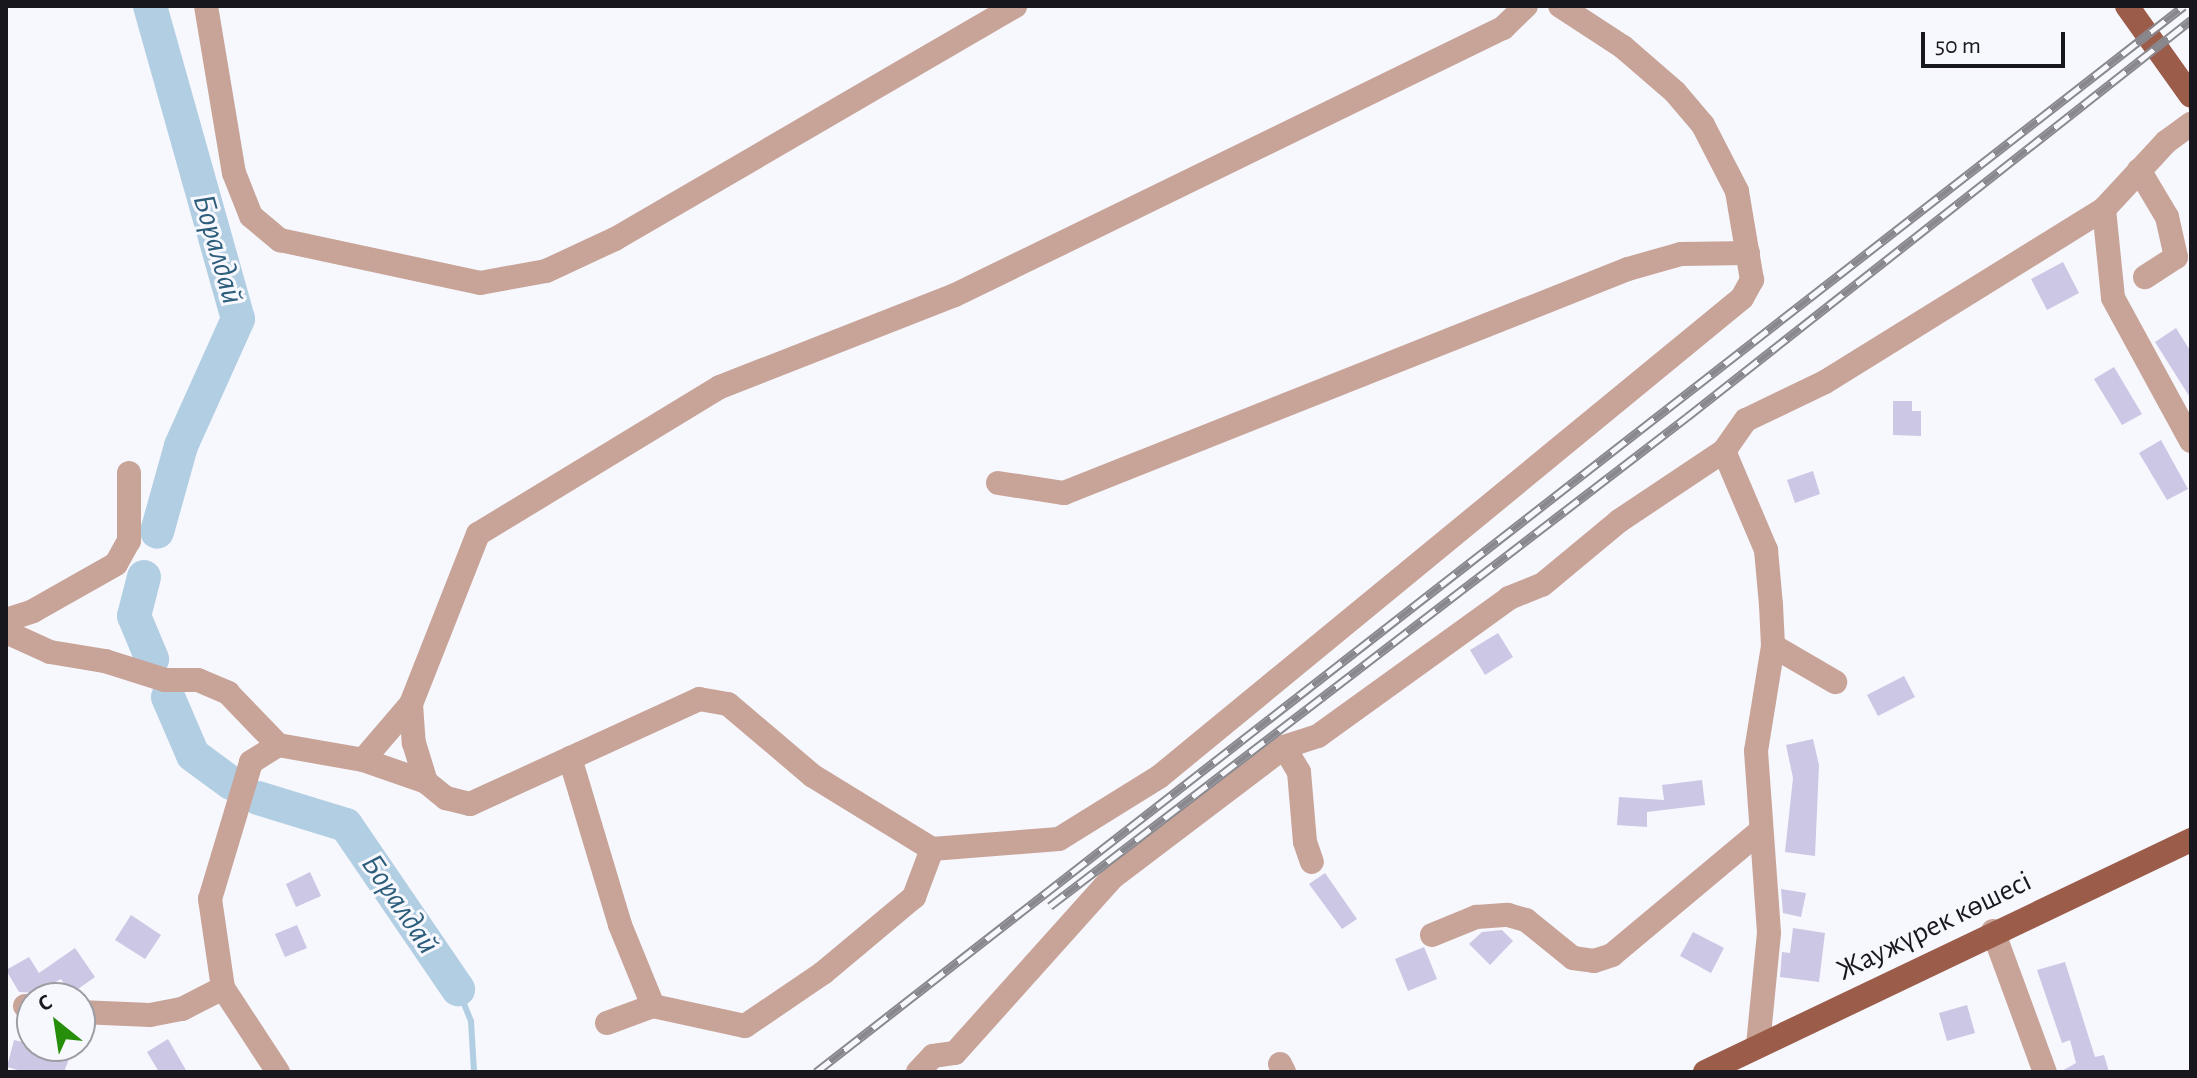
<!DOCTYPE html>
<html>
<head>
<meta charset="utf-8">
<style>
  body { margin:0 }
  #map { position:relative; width:2197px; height:1078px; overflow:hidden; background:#f7f7fe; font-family:"Alegreya Sans",sans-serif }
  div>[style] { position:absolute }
  .stream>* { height:6px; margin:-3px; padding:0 3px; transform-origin:3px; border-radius:3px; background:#b1cee2 }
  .river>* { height:34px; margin:-17px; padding:0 17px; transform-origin:17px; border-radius:17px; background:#b1cee2 }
  .building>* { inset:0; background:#cbc7e5 }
  .minor>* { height:24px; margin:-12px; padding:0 12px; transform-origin:12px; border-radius:12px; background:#c8a498 }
  .major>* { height:24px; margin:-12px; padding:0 12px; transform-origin:12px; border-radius:12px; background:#9b5d4a }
  .rail>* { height:9px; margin-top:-4.5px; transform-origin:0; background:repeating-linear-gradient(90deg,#f7f7fe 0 18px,#88888e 0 36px); box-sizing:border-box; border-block:2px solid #88888e }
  span { translate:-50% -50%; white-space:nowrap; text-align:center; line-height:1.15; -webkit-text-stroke:6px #f7f7fe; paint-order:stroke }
  .street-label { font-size:30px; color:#18171d }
  .water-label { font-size:32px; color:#2c5d7b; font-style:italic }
  .frame { position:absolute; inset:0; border:8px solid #18171d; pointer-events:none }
  .north { position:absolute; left:16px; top:982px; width:80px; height:80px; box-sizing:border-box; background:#f7f7fe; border:2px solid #9e9da4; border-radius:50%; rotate:330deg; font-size:22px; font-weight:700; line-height:32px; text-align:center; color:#18171d }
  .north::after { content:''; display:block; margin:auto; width:28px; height:36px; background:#278e0c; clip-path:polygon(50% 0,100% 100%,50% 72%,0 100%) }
  .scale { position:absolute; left:1921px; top:32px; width:144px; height:36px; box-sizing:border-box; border:4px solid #18171d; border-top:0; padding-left:10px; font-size:24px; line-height:28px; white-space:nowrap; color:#18171d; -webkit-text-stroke:6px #f7f7fe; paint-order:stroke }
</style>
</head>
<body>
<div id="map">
  <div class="stream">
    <i style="left:458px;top:989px;width:35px;rotate:68deg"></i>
    <i style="left:471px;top:1021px;width:51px;rotate:86.6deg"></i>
  </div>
  <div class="river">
    <i style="left:150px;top:6px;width:325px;rotate:74.3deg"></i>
    <i style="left:238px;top:319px;width:139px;rotate:114.2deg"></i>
    <i style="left:181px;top:446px;width:89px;rotate:105.6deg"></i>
    <i style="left:144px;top:577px;width:40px;rotate:104.4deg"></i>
    <i style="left:134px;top:616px;width:47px;rotate:67.3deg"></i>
    <i style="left:168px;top:697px;width:63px;rotate:66.7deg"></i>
    <i style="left:193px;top:755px;width:47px;rotate:36.4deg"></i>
    <i style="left:258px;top:798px;width:92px;rotate:17.1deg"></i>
    <i style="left:346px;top:825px;width:199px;rotate:55.7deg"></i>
  </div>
  <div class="building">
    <i style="clip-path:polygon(2063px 262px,2079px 293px,2047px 310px,2031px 279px)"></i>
    <i style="clip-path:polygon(2176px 328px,2191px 352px,2191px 399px,2155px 342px)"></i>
    <i style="clip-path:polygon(2114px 367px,2142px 414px,2122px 425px,2094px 379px)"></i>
    <i style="clip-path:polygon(1893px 401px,1912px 401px,1912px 411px,1921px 411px,1921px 436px,1893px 435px)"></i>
    <i style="clip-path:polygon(2161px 440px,2188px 489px,2167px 500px,2139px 453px)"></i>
    <i style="clip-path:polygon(1813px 471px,1820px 494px,1795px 503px,1787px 480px)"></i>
    <i style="clip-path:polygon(1498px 633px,1513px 657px,1485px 675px,1470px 650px)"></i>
    <i style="clip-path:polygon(1904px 676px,1915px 697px,1878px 716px,1867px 695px)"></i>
    <i style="clip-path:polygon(1813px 739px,1819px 765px,1815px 856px,1785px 852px,1793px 778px,1786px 745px)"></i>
    <i style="clip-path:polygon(1702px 780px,1705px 805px,1647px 812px,1647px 827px,1617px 825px,1619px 797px,1664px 800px,1662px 785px)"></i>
    <i style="clip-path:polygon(310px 872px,321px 896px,296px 907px,286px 884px)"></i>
    <i style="clip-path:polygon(1325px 873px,1357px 919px,1342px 929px,1309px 884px)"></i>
    <i style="clip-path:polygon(1781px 889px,1806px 893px,1801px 917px,1783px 913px)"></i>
    <i style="clip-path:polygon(131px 915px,161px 935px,145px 959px,115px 940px)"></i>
    <i style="clip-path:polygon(297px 925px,307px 948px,285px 957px,275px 934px)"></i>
    <i style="clip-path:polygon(1793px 928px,1825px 933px,1819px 982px,1780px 977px,1782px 952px,1790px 953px)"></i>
    <i style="clip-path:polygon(1502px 930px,1513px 941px,1490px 965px,1469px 944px,1482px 932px)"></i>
    <i style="clip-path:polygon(1693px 932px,1724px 948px,1711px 973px,1680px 956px)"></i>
    <i style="clip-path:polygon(1424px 947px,1437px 979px,1408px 991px,1395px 959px)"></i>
    <i style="clip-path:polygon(75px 948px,95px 977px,71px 994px,61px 979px,37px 993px,19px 992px,6px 970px,29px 957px,39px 973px)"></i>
    <i style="clip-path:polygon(2065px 962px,2095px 1057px,2104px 1055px,2109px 1072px,2060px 1072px,2076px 1063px,2070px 1040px,2062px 1043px,2037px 970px)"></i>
    <i style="clip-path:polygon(1967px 1005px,1975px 1033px,1947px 1041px,1939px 1013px)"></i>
    <i style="clip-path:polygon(168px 1039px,187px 1072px,159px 1072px,147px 1052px)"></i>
    <i style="clip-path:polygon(14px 1040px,54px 1050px,74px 1046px,64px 1072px,25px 1072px,7px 1067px)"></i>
  </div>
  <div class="minor">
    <i style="left:206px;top:6px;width:169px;rotate:80.5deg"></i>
    <i style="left:234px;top:173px;width:46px;rotate:68.4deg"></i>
    <i style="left:251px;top:216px;width:38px;rotate:40deg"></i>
    <i style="left:280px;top:240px;width:205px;rotate:12.1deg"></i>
    <i style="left:480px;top:283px;width:67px;rotate:-10.3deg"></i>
    <i style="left:546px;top:271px;width:76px;rotate:-24.9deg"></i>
    <i style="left:615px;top:239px;width:463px;rotate:-30.2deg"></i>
    <i style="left:2139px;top:170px;width:55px;rotate:59.2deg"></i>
    <i style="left:2167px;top:217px;width:41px;rotate:77.3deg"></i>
    <i style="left:2176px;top:257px;width:37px;rotate:147deg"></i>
    <i style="left:2104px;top:209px;width:89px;rotate:84.2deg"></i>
    <i style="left:2113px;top:298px;width:163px;rotate:61.4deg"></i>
    <i style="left:1724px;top:451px;width:108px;rotate:67deg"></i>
    <i style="left:1766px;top:550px;width:55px;rotate:84.8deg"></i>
    <i style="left:1771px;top:605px;width:41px;rotate:87.2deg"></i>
    <i style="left:1773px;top:646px;width:106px;rotate:99.2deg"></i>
    <i style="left:1756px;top:751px;width:182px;rotate:85.9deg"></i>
    <i style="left:1769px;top:933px;width:114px;rotate:95.6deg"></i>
    <i style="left:998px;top:483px;width:67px;rotate:8.6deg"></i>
    <i style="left:1064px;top:493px;width:607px;rotate:-21.66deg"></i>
    <i style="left:1628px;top:269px;width:55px;rotate:-15.8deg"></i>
    <i style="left:1681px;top:254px;width:67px;rotate:-0.9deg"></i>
    <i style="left:6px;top:620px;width:28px;rotate:-18deg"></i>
    <i style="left:33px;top:611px;width:95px;rotate:-29.5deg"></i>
    <i style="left:116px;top:564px;width:26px;rotate:-61deg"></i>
    <i style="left:129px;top:541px;width:68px;rotate:-90deg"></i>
    <i style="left:6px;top:632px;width:48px;rotate:24.4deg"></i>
    <i style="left:50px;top:652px;width:56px;rotate:9.3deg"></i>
    <i style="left:105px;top:661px;width:63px;rotate:17.6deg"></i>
    <i style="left:165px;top:680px;width:33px"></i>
    <i style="left:198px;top:680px;width:33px;rotate:23deg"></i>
    <i style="left:228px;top:693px;width:72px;rotate:46.1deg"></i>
    <i style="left:1773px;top:646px;width:72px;rotate:30.1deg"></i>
    <i style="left:411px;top:704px;width:39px;rotate:86deg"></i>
    <i style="left:414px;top:743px;width:41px;rotate:72.9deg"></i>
    <i style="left:426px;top:782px;width:26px;rotate:39deg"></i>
    <i style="left:446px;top:798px;width:25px;rotate:14deg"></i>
    <i style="left:470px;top:804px;width:252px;rotate:-24.6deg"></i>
    <i style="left:699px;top:699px;width:29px;rotate:10deg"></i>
    <i style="left:728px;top:704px;width:111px;rotate:40.3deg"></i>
    <i style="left:813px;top:776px;width:140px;rotate:31.5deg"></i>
    <i style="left:932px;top:849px;width:127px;rotate:-4.5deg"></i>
    <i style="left:1059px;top:839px;width:118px;rotate:-31.8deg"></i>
    <i style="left:1159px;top:777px;width:755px;rotate:-39.41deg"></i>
    <i style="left:1742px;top:298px;width:21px;rotate:-61deg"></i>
    <i style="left:1752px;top:280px;width:90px;rotate:-99.6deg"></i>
    <i style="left:1737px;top:191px;width:74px;rotate:-117.3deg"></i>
    <i style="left:1703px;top:125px;width:43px;rotate:-130.3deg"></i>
    <i style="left:1675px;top:92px;width:69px;rotate:-139.1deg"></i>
    <i style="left:1623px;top:47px;width:75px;rotate:-146.9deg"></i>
    <i style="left:1284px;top:747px;width:29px;rotate:59deg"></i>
    <i style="left:1299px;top:772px;width:70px;rotate:85.1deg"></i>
    <i style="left:1305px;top:842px;width:21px;rotate:71deg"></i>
    <i style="left:570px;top:758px;width:174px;rotate:73.3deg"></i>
    <i style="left:620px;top:925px;width:87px;rotate:67.8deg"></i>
    <i style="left:363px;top:760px;width:67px;rotate:19.2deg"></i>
    <i style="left:1993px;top:931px;width:150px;rotate:69.8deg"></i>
    <i style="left:1432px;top:935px;width:48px;rotate:-22.2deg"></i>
    <i style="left:1476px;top:917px;width:32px;rotate:-4deg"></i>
    <i style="left:1508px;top:915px;width:19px;rotate:16deg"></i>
    <i style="left:1526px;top:920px;width:60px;rotate:39deg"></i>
    <i style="left:1573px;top:958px;width:21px;rotate:8deg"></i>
    <i style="left:1594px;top:961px;width:19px;rotate:-18deg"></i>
    <i style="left:1612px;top:955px;width:192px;rotate:-39.9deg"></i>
    <i style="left:25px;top:1006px;width:7px;rotate:8deg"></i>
    <i style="left:80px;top:1012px;width:70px;rotate:2.5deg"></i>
    <i style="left:150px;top:1015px;width:33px;rotate:-11deg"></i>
    <i style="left:182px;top:1009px;width:46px;rotate:-27.1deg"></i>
    <i style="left:607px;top:1023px;width:49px;rotate:-20.3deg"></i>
    <i style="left:653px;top:1006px;width:94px;rotate:12.3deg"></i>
    <i style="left:745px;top:1026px;width:94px;rotate:-34.2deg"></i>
    <i style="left:823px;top:973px;width:119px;rotate:-39.9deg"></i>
    <i style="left:914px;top:897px;width:51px;rotate:-69.4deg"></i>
    <i style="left:1280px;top:1064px;width:9px;rotate:63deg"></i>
    <i style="left:278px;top:1072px;width:100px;rotate:-123.2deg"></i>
    <i style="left:223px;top:988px;width:90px;rotate:-98.3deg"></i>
    <i style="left:210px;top:899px;width:143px;rotate:-73.3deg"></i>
    <i style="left:251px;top:762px;width:32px;rotate:-32deg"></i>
    <i style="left:278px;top:745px;width:86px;rotate:10deg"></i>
    <i style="left:363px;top:760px;width:74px;rotate:-49.4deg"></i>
    <i style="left:411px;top:704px;width:183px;rotate:-68.5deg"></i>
    <i style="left:478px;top:534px;width:283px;rotate:-31.3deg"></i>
    <i style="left:720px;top:387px;width:252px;rotate:-21.4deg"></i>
    <i style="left:955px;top:295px;width:610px;rotate:-25.98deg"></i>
    <i style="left:1503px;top:28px;width:32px;rotate:-44deg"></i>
    <i style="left:918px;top:1072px;width:22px;rotate:-47deg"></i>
    <i style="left:933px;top:1056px;width:22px;rotate:-8deg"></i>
    <i style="left:955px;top:1053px;width:237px;rotate:-48.1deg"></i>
    <i style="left:1113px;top:877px;width:215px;rotate:-37.2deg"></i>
    <i style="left:1284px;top:747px;width:36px;rotate:-18deg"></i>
    <i style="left:1318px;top:736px;width:236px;rotate:-35.8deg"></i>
    <i style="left:1509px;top:598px;width:35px;rotate:-22deg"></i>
    <i style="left:1542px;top:585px;width:100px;rotate:-39.7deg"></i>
    <i style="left:1619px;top:521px;width:126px;rotate:-33.7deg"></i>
    <i style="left:1724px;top:451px;width:38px;rotate:-55deg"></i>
    <i style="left:1746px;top:420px;width:88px;rotate:-25.7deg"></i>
    <i style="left:1825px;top:382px;width:328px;rotate:-31.8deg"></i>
    <i style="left:2104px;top:209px;width:91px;rotate:-47.2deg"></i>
    <i style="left:2166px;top:142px;width:31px;rotate:-36deg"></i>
  </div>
  <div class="major">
    <i style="left:2127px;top:6px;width:110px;rotate:54.6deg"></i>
    <i style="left:1705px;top:1072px;width:539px;rotate:-25.52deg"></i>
  </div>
  <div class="rail">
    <i style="left:1050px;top:906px;width:803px;rotate:-37.51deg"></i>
    <i style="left:1687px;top:417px;width:642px;rotate:-38.23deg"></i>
    <i style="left:816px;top:1072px;width:1734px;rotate:-37.93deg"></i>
  </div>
  <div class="street-label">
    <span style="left:1934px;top:926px;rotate:-26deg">Жаужүрек көшесі</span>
  </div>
  <div class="water-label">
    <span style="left:218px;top:249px;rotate:74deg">Боралдай</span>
    <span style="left:400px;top:904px;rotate:56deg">Боралдай</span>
  </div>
  <div class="frame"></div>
  <div class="north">С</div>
  <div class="scale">50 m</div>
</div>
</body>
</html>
